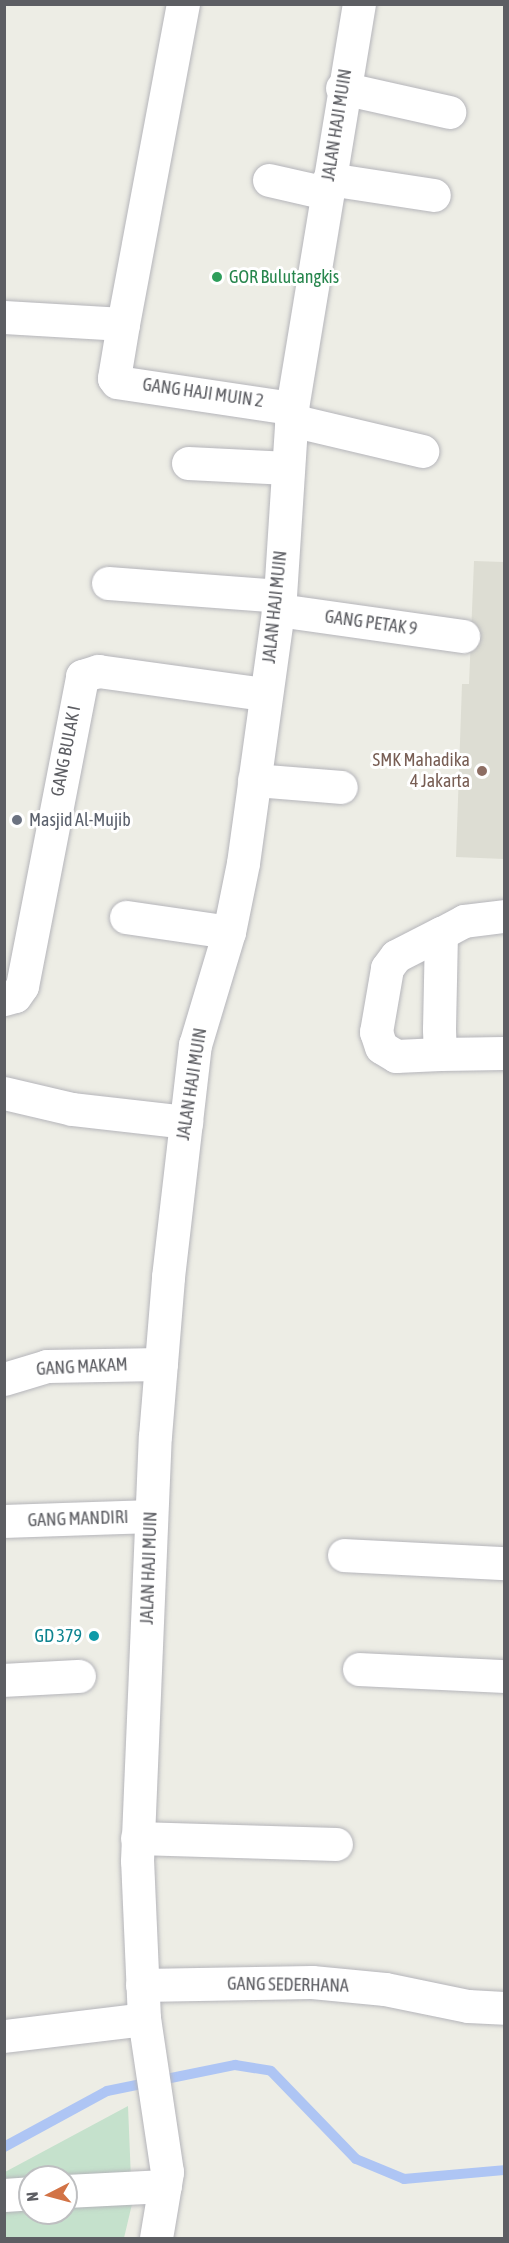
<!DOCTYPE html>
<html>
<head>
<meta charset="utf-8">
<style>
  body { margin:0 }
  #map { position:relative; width:509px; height:2243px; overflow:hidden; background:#edede5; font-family:"Asap Condensed",sans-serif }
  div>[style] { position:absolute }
  .education>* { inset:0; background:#ddddd3 }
  .green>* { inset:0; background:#c5e1cc }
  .stream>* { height:10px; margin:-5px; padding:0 5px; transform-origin:5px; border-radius:5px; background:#aec5f4 }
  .roads { filter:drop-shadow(0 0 2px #b5b5ba) drop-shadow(0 0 2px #b5b5ba) }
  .minor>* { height:33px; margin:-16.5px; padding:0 16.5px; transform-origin:16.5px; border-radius:16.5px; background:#fff }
  .dots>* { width:16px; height:16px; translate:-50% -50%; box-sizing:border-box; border:3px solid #fff; border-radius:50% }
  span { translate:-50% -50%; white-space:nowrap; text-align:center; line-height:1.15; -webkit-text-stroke:6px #fff; paint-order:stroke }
  .street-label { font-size:18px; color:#5d5e63 }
  .leisure-label { font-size:18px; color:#27864d }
  .left { translate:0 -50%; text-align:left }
  .education-label { font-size:18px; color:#785e54 }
  .right { translate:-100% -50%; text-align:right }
  .worship-label { font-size:18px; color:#5b616d }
  .culture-label { font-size:18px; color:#0d838f }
  .frame { position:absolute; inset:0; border:6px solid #5d5e63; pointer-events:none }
  .north { position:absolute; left:18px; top:2165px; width:60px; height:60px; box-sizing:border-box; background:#fff; border:2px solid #bebfc1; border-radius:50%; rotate:264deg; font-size:16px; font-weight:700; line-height:24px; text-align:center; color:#5d5e63 }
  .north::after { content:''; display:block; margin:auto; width:21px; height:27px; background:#d27346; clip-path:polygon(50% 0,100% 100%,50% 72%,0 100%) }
</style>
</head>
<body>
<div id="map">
  <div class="education">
    <i style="clip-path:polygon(474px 561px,504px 562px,504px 859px,456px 857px,462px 684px,469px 684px)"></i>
  </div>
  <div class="green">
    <i style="clip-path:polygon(evenodd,128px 2106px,132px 2204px,124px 2238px,5px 2238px,5px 2172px,128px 2106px,30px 2177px,66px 2177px,66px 2213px,30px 2213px,30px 2177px)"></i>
  </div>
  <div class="stream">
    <i style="left:4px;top:2147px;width:117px;rotate:-28.5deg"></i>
    <i style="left:107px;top:2091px;width:131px;rotate:-11.5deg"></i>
    <i style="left:235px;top:2065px;width:36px;rotate:9deg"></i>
    <i style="left:271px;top:2071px;width:122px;rotate:46deg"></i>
    <i style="left:356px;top:2159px;width:52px;rotate:22.6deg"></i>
    <i style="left:404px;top:2179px;width:100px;rotate:-5.1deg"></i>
  </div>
  <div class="roads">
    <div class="minor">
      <i style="left:342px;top:88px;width:110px;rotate:12.6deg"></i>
      <i style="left:329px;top:179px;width:106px;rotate:8.7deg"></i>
      <i style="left:269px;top:180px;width:58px;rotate:12.8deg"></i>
      <i style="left:4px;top:317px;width:119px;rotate:3.4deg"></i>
      <i style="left:123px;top:324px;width:55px;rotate:99.5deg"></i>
      <i style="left:114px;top:378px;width:5px;rotate:53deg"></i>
      <i style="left:117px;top:382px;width:177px;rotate:8.5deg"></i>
      <i style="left:123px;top:324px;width:326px;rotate:-79.4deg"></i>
      <i style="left:291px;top:420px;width:135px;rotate:13.3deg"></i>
      <i style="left:188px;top:463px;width:100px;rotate:2.9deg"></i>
      <i style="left:108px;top:583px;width:172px;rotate:4.3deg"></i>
      <i style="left:278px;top:610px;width:187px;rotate:8deg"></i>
      <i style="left:254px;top:780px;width:87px;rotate:4.6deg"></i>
      <i style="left:504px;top:916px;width:40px;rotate:172.9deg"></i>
      <i style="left:464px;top:921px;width:26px;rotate:152deg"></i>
      <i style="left:441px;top:933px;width:96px;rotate:91.2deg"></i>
      <i style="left:439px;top:1029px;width:25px;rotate:88deg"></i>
      <i style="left:440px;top:1054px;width:64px;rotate:-0.9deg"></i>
      <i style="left:126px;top:917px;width:104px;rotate:8.3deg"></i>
      <i style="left:4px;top:999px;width:11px;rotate:-15deg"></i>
      <i style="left:15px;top:996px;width:12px;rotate:-55deg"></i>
      <i style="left:22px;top:986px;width:316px;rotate:-79deg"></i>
      <i style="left:82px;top:676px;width:17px;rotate:-17deg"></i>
      <i style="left:98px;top:671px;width:168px;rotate:7.9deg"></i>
      <i style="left:440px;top:1054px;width:44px;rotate:177.4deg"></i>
      <i style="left:396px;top:1056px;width:17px;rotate:-149deg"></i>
      <i style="left:381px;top:1047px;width:16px;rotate:-108deg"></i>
      <i style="left:376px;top:1032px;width:65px;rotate:-80.2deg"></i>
      <i style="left:387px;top:968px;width:15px;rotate:-53deg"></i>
      <i style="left:396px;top:956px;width:51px;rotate:-27.1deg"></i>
      <i style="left:4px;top:1093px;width:70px;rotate:13.2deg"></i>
      <i style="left:72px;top:1109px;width:115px;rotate:6.5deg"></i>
      <i style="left:4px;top:1379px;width:45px;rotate:-16.8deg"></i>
      <i style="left:47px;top:1366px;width:114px;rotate:-1deg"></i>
      <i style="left:4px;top:1521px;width:147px;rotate:-1.9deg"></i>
      <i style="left:344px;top:1555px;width:160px;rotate:2.9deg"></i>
      <i style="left:359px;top:1669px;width:145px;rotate:2.8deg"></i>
      <i style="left:4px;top:1680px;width:75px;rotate:-3.1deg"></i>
      <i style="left:137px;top:1838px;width:199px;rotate:1.7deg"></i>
      <i style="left:142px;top:1985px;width:170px;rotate:-1deg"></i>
      <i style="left:312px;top:1982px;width:73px;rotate:5.5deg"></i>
      <i style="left:385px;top:1989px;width:85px;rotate:11.6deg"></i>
      <i style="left:468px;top:2006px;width:36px;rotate:3deg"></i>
      <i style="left:4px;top:2036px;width:141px;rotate:-6.9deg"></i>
      <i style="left:66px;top:2191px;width:99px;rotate:-2.9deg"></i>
      <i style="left:4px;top:2195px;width:26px;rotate:-4deg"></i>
      <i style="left:156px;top:2238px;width:67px;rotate:-80.5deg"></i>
      <i style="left:167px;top:2172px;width:155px;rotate:-98.5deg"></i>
      <i style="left:144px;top:2019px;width:158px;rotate:-92.5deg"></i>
      <i style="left:137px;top:1861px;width:425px;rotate:-87.6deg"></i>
      <i style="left:155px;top:1436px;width:160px;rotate:-85.3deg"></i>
      <i style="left:168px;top:1277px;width:234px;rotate:-83.4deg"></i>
      <i style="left:195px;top:1045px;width:118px;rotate:-73.3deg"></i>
      <i style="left:229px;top:932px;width:70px;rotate:-78.5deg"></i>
      <i style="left:243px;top:863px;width:270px;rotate:-82.1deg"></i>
      <i style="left:280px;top:596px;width:188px;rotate:-86.3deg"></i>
      <i style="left:292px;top:408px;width:410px;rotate:-80.6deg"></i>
    </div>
  </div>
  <div class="dots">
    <i style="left:217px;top:277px;background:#2e9e5b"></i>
    <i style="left:482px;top:771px;background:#8d6e63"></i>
    <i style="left:17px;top:820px;background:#6b7280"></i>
    <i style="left:94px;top:1636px;background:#0f9aa8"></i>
  </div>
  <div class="street-label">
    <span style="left:337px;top:125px;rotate:-81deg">JALAN HAJI MUIN</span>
    <span style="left:203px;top:393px;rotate:8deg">GANG HAJI MUIN 2</span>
    <span style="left:275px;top:607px;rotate:-84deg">JALAN HAJI MUIN</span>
    <span style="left:371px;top:623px;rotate:8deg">GANG PETAK 9</span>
    <span style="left:66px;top:751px;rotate:-79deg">GANG BULAK I</span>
    <span style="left:192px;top:1084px;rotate:-81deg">JALAN HAJI MUIN</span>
    <span style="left:82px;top:1367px;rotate:-3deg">GANG MAKAM</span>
    <span style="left:78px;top:1519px;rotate:-2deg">GANG MANDIRI</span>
    <span style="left:149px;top:1568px;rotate:-88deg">JALAN HAJI MUIN</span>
    <span style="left:288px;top:1985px;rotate:1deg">GANG SEDERHANA</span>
  </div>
  <div class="leisure-label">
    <span class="left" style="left:229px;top:277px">GOR Bulutangkis</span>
  </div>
  <div class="education-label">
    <span class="right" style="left:470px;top:771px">SMK Mahadika<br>4 Jakarta</span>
  </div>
  <div class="worship-label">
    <span class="left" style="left:29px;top:820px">Masjid Al-Mujib</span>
  </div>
  <div class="culture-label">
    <span class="right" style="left:82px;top:1636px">GD 379</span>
  </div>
  <div class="frame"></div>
  <div class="north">N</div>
</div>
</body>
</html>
